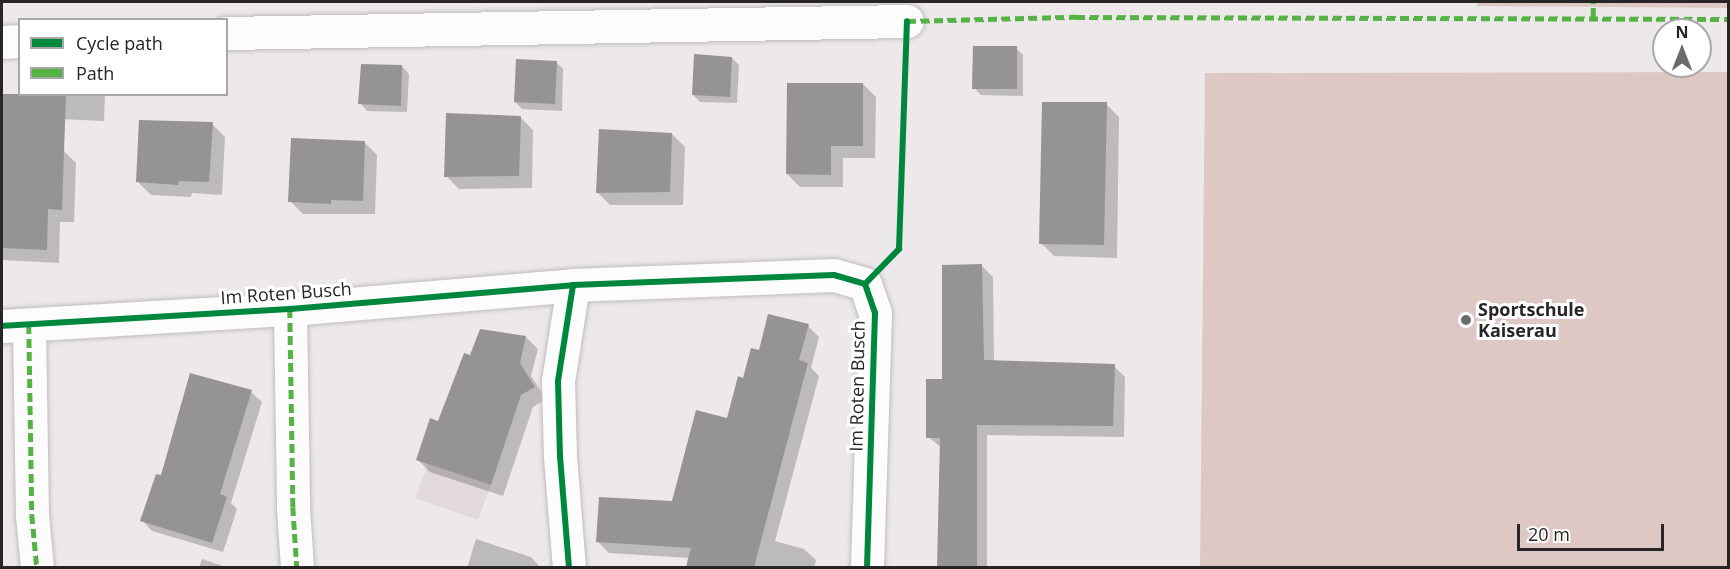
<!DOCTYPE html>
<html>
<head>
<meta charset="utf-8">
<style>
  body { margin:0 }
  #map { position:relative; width:1730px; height:569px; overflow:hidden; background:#ede9eb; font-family:"Open Sans",sans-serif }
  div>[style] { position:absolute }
  .built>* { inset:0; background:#e2d9de }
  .green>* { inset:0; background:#dec8c3 }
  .shadow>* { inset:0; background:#0003 }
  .building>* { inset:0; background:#969394 }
  .roads { filter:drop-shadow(0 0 2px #c0bdbe) drop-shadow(0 0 2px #c0bdbe) }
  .minor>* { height:33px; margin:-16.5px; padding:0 16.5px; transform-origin:16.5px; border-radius:16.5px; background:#fcfcfc }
  .quiet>* { height:4.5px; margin-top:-2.25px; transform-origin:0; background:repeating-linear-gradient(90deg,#56b245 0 9px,transparent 0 13.5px) }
  .cycleway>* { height:6px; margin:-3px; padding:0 3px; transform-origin:3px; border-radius:3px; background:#00873e }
  .dots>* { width:16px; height:16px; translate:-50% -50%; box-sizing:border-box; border:3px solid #fff; border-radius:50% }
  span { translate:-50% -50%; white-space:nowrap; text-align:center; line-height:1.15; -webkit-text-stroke:6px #fff; paint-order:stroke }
  .street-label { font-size:18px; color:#282527 }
  .poi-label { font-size:18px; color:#282527; font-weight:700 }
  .left { translate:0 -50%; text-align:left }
  .frame { position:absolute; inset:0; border:3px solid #282527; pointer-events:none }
  .legend { position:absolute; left:18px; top:18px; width:210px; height:78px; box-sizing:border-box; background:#fff; border:2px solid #a9a8a9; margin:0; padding:8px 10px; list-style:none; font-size:18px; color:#282527 }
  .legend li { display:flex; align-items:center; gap:12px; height:30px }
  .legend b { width:30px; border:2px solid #a9a8a9 }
  .north { position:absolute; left:1652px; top:18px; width:60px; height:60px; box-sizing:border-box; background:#fff; border:2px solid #a9a8a9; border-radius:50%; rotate:0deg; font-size:16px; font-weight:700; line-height:24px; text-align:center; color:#282527 }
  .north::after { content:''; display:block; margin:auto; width:21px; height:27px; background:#6d6a6c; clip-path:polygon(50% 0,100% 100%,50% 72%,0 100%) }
  .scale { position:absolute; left:1517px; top:524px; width:147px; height:27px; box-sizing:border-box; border:3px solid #282527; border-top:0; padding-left:8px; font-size:18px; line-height:21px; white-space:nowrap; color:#282527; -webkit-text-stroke:4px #fff; paint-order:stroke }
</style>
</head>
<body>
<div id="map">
  <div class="built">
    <i style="clip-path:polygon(428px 464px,491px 485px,478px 520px,415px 498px)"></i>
  </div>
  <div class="green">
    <i style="clip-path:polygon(1477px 2px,1728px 2px,1728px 8px,1477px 6px)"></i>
    <i style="clip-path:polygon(1728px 72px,1728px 567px,1200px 567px,1205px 73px)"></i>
  </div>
  <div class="shadow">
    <i style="clip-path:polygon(1016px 48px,1023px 55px,1023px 96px,981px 95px,974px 88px)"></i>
    <i style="clip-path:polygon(732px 58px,739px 65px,737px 103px,700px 102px,693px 95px)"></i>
    <i style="clip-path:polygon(556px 62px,563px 69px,562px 111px,522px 109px,515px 102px)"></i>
    <i style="clip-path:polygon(402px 66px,409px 74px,407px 112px,367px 111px,360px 103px)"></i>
    <i style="clip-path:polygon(863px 84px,876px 97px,875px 158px,843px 158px,843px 187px,800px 187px,787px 174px)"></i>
    <i style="clip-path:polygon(53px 94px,105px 94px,104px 121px,60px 119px)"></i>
    <i style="clip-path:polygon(1106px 104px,1119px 117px,1117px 258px,1054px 256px,1041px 243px)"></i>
    <i style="clip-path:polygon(520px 117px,533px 130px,532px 188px,459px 189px,446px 176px)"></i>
    <i style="clip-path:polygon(212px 124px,225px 137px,222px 195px,192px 193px,191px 197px,151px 195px,138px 182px)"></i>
    <i style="clip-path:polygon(672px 134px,685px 147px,683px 205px,610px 205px,597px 192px)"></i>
    <i style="clip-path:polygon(364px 142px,377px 155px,375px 214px,303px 214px,290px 201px)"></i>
    <i style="clip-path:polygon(2px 148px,63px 150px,76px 163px,74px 222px,60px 222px,59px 263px,2px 260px)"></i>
    <i style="clip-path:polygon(982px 266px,993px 277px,994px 362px,1114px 366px,1125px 377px,1124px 437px,987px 435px,987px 568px,939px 568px,942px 448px,928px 437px)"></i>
    <i style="clip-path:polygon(808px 326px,819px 337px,811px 368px,819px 376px,775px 541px,804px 549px,816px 560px,814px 568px,688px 568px,690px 558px,609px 553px,598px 542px,673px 503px,728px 420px,745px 379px,760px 352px)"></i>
    <i style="clip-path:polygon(526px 337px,538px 349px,531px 376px,546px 399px,533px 407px,503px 496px,430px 472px,418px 460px,471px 357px)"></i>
    <i style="clip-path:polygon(251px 392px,262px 402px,231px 503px,237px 509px,223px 552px,152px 531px,142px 520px,162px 477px)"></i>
    <i style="clip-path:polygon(476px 539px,531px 557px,541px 568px,467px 568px)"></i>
    <i style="clip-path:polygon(202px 559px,229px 568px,199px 568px)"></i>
  </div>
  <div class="building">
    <i style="clip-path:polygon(973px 46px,1017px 46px,1017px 89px,972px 89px)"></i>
    <i style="clip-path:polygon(694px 54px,732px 57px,730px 97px,692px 95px)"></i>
    <i style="clip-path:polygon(516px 59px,557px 61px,555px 104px,514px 102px)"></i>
    <i style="clip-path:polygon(361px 64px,402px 65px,401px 106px,358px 104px)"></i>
    <i style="clip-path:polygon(787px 83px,863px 83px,863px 146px,831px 146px,831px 175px,786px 174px)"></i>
    <i style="clip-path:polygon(2px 94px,66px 94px,62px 210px,48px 209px,47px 250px,2px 248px)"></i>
    <i style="clip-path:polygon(1042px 102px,1107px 102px,1104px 245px,1039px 244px)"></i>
    <i style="clip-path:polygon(446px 113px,521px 116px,519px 176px,444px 177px)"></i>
    <i style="clip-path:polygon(139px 120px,213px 122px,209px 182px,179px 181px,178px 185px,136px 182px)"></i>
    <i style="clip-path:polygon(599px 129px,672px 133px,670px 192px,596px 193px)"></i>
    <i style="clip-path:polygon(291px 138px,365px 141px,363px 201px,331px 200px,331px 204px,288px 202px)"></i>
    <i style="clip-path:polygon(982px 264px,984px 360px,1115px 364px,1113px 426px,977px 425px,977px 567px,937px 567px,940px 438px,926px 438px,926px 379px,942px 379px,942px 265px)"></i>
    <i style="clip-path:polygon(768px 314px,809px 324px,799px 360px,808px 363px,754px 567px,686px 567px,691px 548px,596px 542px,599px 497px,672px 501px,696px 410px,727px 418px,738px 376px,743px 378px,751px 348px,759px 350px)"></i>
    <i style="clip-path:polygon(480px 329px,526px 336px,520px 363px,535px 387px,521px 395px,491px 485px,416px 460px,430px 418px,438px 421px,464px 353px,470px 355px)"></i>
    <i style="clip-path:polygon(190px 373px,252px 390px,220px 494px,227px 497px,212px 543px,140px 521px,156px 474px,161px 475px)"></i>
  </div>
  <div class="roads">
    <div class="minor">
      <i style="left:226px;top:33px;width:681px;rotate:-1.01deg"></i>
      <i style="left:2px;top:42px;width:18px;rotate:-3deg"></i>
      <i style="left:290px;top:309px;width:198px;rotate:89.1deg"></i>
      <i style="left:293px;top:507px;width:61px;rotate:86.2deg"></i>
      <i style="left:29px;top:325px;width:190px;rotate:89.1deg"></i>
      <i style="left:32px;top:515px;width:53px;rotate:84.6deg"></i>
      <i style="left:2px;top:326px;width:289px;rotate:-3.4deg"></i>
      <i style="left:290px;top:309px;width:284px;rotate:-4.8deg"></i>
      <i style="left:573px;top:285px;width:261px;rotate:-2.2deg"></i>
      <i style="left:834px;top:275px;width:32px;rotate:16deg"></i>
      <i style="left:865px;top:284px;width:31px;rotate:71deg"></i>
      <i style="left:875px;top:313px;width:255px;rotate:91.8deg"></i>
      <i style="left:569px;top:568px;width:111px;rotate:-94.6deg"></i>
      <i style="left:560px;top:457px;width:76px;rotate:-91.5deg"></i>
      <i style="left:558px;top:381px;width:97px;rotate:-81.1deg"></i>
    </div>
  </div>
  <div class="quiet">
    <i style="left:1593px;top:17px;width:15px;rotate:-90deg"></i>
    <i style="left:907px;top:24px;width:3px;rotate:-90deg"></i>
    <i style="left:907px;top:21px;width:169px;rotate:-1.4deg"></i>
    <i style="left:1076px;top:17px;width:652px;rotate:0.18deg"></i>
    <i style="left:290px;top:309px;width:198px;rotate:89.1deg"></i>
    <i style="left:293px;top:507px;width:61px;rotate:86.2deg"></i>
    <i style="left:29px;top:325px;width:190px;rotate:89.1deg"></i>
    <i style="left:32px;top:515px;width:53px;rotate:84.6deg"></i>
  </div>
  <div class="cycleway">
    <i style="left:865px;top:284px;width:49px;rotate:-45.8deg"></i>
    <i style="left:899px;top:249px;width:228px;rotate:-88deg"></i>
    <i style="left:2px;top:326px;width:289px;rotate:-3.4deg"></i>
    <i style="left:290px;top:309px;width:284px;rotate:-4.8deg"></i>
    <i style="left:573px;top:285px;width:261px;rotate:-2.2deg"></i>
    <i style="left:834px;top:275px;width:32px;rotate:16deg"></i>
    <i style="left:865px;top:284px;width:31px;rotate:71deg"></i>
    <i style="left:875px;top:313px;width:255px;rotate:91.8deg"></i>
    <i style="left:569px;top:568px;width:111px;rotate:-94.6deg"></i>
    <i style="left:560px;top:457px;width:76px;rotate:-91.5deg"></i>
    <i style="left:558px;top:381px;width:97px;rotate:-81.1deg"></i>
  </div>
  <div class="dots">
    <i style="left:1466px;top:320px;background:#6d6a6c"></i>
  </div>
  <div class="street-label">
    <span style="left:286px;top:293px;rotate:-4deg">Im Roten Busch</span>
    <span style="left:857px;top:386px;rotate:-89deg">Im Roten Busch</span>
  </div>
  <div class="poi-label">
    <span class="left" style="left:1478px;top:320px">Sportschule<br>Kaiserau</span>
  </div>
  <div class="frame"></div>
  <ul class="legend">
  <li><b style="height:8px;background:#00873e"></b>Cycle path</li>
  <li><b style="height:8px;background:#56b245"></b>Path</li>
  </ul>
  <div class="north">N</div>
  <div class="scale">20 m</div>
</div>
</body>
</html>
